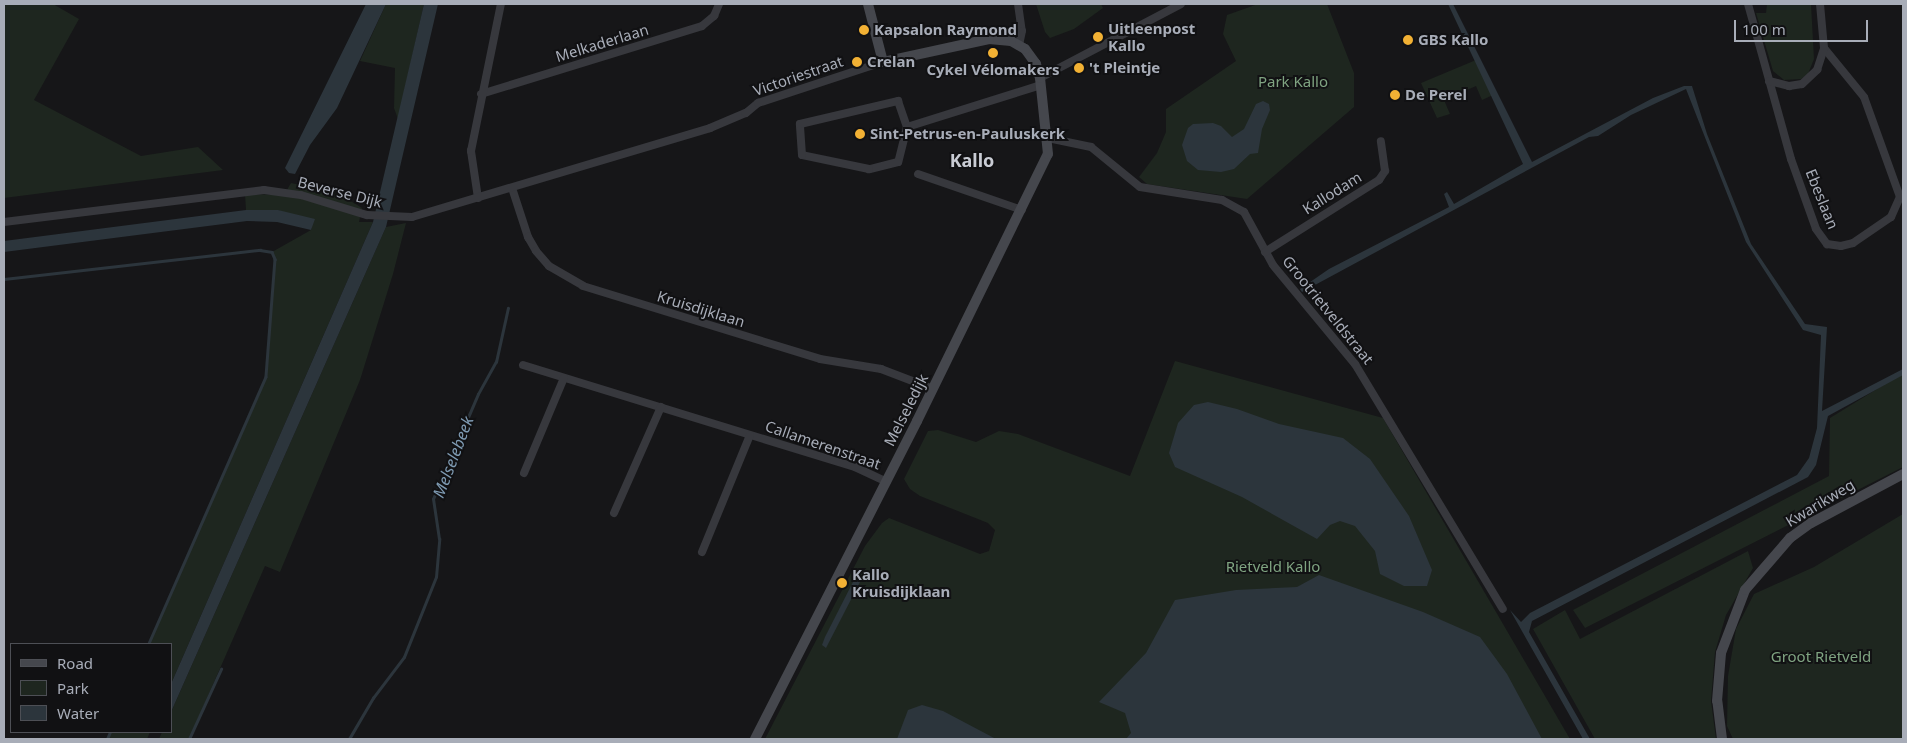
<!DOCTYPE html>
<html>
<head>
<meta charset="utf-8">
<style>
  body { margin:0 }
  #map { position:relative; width:1907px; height:743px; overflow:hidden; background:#161618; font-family:"Noto Sans",sans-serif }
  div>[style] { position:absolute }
  .green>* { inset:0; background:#1e261f }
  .water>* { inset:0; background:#2c353c }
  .stream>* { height:2.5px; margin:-1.25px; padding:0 1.25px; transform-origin:1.25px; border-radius:1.25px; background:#2c353c }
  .street>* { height:8px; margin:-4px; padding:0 4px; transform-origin:4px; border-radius:4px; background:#37383d }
  .secondary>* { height:10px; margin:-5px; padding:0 5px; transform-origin:5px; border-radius:5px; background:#45474d }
  .dots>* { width:14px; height:14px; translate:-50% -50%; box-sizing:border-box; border:2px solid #111113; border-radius:50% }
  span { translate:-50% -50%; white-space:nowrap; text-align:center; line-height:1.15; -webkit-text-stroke:4px #111113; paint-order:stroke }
  .poi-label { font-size:15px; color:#a8adb8; font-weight:700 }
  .left { translate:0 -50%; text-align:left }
  .street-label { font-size:15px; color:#a8adb8 }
  .park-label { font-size:15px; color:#7fa381 }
  .water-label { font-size:16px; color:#7f9bb3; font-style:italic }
  .quarter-label { font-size:18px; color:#c9ccd4; font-weight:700 }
  .frame { position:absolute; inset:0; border:5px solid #a8adb8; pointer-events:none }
  .legend { position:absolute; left:10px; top:643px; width:162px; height:90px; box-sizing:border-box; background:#111113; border:1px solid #4d4f55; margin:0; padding:6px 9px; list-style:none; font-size:15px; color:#a8adb8 }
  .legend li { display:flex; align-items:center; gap:10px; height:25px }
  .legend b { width:25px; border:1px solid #4d4f55 }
  .scale { position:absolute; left:1734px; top:20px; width:134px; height:22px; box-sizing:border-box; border:2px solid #a8adb8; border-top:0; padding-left:6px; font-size:15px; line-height:18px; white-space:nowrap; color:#a8adb8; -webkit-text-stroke:4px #111113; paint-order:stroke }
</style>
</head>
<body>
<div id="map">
  <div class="green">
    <i style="clip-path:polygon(4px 4px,53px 4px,79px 19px,34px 100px,141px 156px,198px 147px,223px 170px,4px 198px)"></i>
    <i style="clip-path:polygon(386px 4px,424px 4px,398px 119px,394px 108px,395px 68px,360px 61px)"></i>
    <i style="clip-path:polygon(1036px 4px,1101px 4px,1103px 8px,1074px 29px,1050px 38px,1045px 32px)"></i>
    <i style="clip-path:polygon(1258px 4px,1327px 4px,1354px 73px,1354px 107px,1247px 199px,1147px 184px,1139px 177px,1157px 153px,1166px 132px,1166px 109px,1236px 61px,1223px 34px,1227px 15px)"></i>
    <i style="clip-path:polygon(1767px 4px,1811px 4px,1814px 59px,1808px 74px,1801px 79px,1784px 80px,1773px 71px,1756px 13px,1766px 13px)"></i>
    <i style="clip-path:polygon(1476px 60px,1493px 95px,1482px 100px,1476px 86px,1444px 100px,1450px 114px,1437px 118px,1421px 83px)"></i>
    <i style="clip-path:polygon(291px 183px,338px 193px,362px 208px,359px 222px,373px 222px,171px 684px,171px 644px,149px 644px,266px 377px,275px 259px,272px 252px,311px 230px,312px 225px,278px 210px,246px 210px,245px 194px,284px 195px)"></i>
    <i style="clip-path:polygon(406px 223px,393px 274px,360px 380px,280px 572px,265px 566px,189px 739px,159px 739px,162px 732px,171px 732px,171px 712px,386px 227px)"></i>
    <i style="clip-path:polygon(1175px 361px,1383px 418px,1570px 739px,765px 739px,865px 546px,882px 523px,889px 518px,980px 554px,989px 551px,995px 530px,988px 523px,920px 496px,910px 489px,904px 479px,928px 431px,938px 430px,976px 442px,999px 431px,1018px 434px,1130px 476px)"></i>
    <i style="clip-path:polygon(1903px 373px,1903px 467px,1585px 628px,1573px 610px,1829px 476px,1830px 418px)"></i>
    <i style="clip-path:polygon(1903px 514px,1903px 739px,1733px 739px,1727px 726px,1728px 676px,1736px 629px,1754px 594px,1814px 567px)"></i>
    <i style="clip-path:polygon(1748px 551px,1753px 568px,1726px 615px,1715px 652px,1711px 701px,1716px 739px,1595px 739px,1533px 629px,1565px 610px,1580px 639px)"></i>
    <i style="clip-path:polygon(110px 732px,150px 732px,147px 739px,107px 739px)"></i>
  </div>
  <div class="water">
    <i style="clip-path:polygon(366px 4px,386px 4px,337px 108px,310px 145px,295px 174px,289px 173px,285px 168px)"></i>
    <i style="clip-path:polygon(424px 4px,438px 4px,386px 227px,171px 712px,171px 684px,373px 222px)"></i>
    <i style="clip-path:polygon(1448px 4px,1453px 4px,1532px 162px,1653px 98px,1684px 86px,1692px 86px,1707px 134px,1751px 244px,1805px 324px,1827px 327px,1822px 411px,1903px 369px,1903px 375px,1828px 416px,1816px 465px,1808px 477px,1532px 621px,1529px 632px,1590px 739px,1583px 739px,1510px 610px,1521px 622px,1530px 613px,1797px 475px,1809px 458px,1817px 428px,1821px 335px,1803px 330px,1746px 242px,1686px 89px,1631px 115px,1598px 136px,1589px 137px,1302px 292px,1300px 289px,1329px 269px,1449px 207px,1444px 194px,1447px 192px,1454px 204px,1523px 164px)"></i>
    <i style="clip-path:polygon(1263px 101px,1269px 104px,1270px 110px,1262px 129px,1258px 153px,1250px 154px,1234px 169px,1221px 172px,1198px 170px,1187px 161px,1182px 145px,1188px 128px,1193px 124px,1213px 123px,1221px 126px,1232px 137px,1244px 129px,1256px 104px)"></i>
    <i style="clip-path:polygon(246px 210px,278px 210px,315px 219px,311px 230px,277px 222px,247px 221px,4px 252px,4px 241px)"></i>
    <i style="clip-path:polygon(1208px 402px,1237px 409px,1279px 424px,1343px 438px,1370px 459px,1409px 516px,1432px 570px,1427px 586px,1404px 586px,1380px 574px,1375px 551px,1355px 526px,1340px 521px,1330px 525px,1317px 539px,1242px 497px,1175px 467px,1169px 453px,1178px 423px,1194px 405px)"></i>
    <i style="clip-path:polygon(1319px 575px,1423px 612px,1480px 637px,1507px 674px,1542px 739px,1126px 739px,1131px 733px,1125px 713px,1099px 702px,1146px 653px,1175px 600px,1236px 590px,1297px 587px)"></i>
    <i style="clip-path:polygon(854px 580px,860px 582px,826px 648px,822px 645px,825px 637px)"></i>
    <i style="clip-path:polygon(922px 705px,943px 711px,996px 739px,897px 739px,908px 710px)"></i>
  </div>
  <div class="stream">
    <i style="left:4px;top:279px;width:258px;rotate:-6.5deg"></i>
    <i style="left:260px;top:250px;width:12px;rotate:9deg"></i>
    <i style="left:272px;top:252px;width:8px;rotate:67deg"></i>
    <i style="left:275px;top:259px;width:118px;rotate:94.4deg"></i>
    <i style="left:266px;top:377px;width:292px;rotate:113.7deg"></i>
    <i style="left:107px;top:739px;width:8px;rotate:-67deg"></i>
    <i style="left:189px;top:739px;width:77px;rotate:-65.4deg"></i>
    <i style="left:349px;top:739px;width:48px;rotate:-59.7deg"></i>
    <i style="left:373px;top:698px;width:51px;rotate:-52.9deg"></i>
    <i style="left:404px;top:657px;width:86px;rotate:-68.2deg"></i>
    <i style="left:436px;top:577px;width:38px;rotate:-85deg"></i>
    <i style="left:439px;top:539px;width:40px;rotate:-98.5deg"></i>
    <i style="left:433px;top:499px;width:114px;rotate:-66.8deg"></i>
    <i style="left:478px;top:394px;width:37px;rotate:-61deg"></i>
    <i style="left:496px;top:362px;width:55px;rotate:-77.5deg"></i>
  </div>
  <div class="street">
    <i style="left:1018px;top:4px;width:27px;rotate:82deg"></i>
    <i style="left:1022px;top:31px;width:14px;rotate:102deg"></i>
    <i style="left:1748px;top:4px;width:161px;rotate:74.5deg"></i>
    <i style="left:1791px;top:159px;width:74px;rotate:70.3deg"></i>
    <i style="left:1816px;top:229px;width:19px;rotate:54deg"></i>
    <i style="left:1827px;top:244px;width:14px;rotate:8deg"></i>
    <i style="left:1841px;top:246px;width:12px;rotate:-14deg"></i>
    <i style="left:1853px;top:243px;width:46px;rotate:-34.4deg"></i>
    <i style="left:1891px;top:217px;width:22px;rotate:-66deg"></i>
    <i style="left:1900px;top:197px;width:106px;rotate:-109.8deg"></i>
    <i style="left:1864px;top:97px;width:63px;rotate:-129.2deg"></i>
    <i style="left:1824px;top:48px;width:44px;rotate:-95.2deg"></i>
    <i style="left:1040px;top:78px;width:159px;rotate:-27.7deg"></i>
    <i style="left:1769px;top:81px;width:21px;rotate:14deg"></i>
    <i style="left:1789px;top:86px;width:13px;rotate:-9deg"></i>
    <i style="left:1802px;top:84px;width:21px;rotate:-43deg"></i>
    <i style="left:1817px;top:70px;width:23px;rotate:-72deg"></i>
    <i style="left:481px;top:94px;width:231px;rotate:-17.1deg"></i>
    <i style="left:702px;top:26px;width:16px;rotate:-40deg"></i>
    <i style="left:714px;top:16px;width:13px;rotate:-67deg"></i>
    <i style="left:898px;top:101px;width:28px;rotate:71deg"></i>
    <i style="left:907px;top:127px;width:36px;rotate:104deg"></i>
    <i style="left:898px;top:162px;width:30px;rotate:166deg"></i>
    <i style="left:869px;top:169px;width:68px;rotate:-168.2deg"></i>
    <i style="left:802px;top:155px;width:31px;rotate:-94deg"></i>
    <i style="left:800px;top:124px;width:101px;rotate:-13.2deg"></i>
    <i style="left:907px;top:127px;width:140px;rotate:-17.4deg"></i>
    <i style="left:1048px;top:138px;width:44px;rotate:11.8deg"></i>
    <i style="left:1091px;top:147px;width:63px;rotate:39.2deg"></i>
    <i style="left:1140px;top:187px;width:83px;rotate:9deg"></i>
    <i style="left:1222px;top:200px;width:25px;rotate:29deg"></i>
    <i style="left:1244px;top:212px;width:60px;rotate:61.3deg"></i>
    <i style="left:1273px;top:265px;width:129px;rotate:50.4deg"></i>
    <i style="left:1355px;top:364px;width:286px;rotate:58.9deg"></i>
    <i style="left:918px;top:174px;width:110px;rotate:19.1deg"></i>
    <i style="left:512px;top:188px;width:52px;rotate:71.9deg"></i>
    <i style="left:528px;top:237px;width:16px;rotate:60deg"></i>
    <i style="left:536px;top:251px;width:20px;rotate:49deg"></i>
    <i style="left:549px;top:266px;width:39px;rotate:30deg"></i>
    <i style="left:583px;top:286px;width:248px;rotate:17.1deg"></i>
    <i style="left:820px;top:359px;width:62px;rotate:9.3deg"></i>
    <i style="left:881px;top:369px;width:56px;rotate:21deg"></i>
    <i style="left:478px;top:198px;width:48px;rotate:-98.5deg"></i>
    <i style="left:471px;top:151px;width:150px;rotate:-78.5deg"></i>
    <i style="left:4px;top:222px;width:262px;rotate:-7deg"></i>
    <i style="left:264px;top:190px;width:37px;rotate:8deg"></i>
    <i style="left:301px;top:195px;width:69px;rotate:16.9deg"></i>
    <i style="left:367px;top:215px;width:45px;rotate:2.5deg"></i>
    <i style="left:412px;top:217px;width:311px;rotate:-16.6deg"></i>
    <i style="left:710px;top:128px;width:39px;rotate:-23deg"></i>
    <i style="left:746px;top:113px;width:16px;rotate:-40deg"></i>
    <i style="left:758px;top:103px;width:132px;rotate:-18.2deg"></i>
    <i style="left:1265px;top:252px;width:135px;rotate:-32.3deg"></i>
    <i style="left:1379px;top:180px;width:11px;rotate:-56deg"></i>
    <i style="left:1385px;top:171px;width:30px;rotate:-98deg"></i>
    <i style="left:523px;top:365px;width:347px;rotate:17.1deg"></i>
    <i style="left:855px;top:467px;width:35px;rotate:25deg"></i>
    <i style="left:524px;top:473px;width:103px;rotate:-67.2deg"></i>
    <i style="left:614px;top:513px;width:116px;rotate:-66.1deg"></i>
    <i style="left:702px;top:552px;width:126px;rotate:-67.7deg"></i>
  </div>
  <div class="secondary">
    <i style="left:755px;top:739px;width:357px;rotate:-63deg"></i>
    <i style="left:917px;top:421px;width:297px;rotate:-63.9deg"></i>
    <i style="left:1048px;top:154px;width:76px;rotate:-96deg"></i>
    <i style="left:1040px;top:78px;width:15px;rotate:-106deg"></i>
    <i style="left:1036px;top:64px;width:19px;rotate:-126deg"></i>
    <i style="left:1025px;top:49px;width:16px;rotate:-150deg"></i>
    <i style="left:1011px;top:41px;width:22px;rotate:-175deg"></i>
    <i style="left:989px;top:39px;width:108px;rotate:167.8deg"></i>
    <i style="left:883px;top:62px;width:60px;rotate:-104.5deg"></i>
    <i style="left:1722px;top:739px;width:38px;rotate:-97deg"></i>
    <i style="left:1717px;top:701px;width:48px;rotate:-85.2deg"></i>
    <i style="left:1721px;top:653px;width:67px;rotate:-69.1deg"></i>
    <i style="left:1745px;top:590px;width:69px;rotate:-49.1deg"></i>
    <i style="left:1790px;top:538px;width:26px;rotate:-36deg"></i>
    <i style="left:1811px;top:523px;width:104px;rotate:-28deg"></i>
  </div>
  <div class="dots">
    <i style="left:864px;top:30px;background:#f2b134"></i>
    <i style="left:1098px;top:37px;background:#f2b134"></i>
    <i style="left:1408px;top:40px;background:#f2b134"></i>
    <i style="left:993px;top:53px;background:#f2b134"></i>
    <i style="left:857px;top:62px;background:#f2b134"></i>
    <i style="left:1079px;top:68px;background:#f2b134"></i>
    <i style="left:1395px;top:95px;background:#f2b134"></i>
    <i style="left:860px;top:134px;background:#f2b134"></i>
    <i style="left:842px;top:583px;background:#f2b134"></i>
  </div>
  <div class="poi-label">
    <span class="left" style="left:1108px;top:37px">Uitleenpost<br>Kallo</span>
    <span class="left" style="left:874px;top:30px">Kapsalon Raymond</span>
    <span class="left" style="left:1418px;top:40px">GBS Kallo</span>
    <span class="left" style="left:867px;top:62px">Crelan</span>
    <span class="left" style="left:1089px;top:68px">'t Pleintje</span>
    <span style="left:993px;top:70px">Cykel Vélomakers</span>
    <span class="left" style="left:1405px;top:95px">De Perel</span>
    <span class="left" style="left:870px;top:134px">Sint-Petrus-en-Pauluskerk</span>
    <span class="left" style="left:852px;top:583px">Kallo<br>Kruisdijklaan</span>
  </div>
  <div class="street-label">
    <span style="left:602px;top:43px;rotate:-17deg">Melkaderlaan</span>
    <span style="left:798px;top:76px;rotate:-19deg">Victoriestraat</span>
    <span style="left:340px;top:192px;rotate:14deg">Beverse Dijk</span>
    <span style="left:1332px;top:193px;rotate:-32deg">Kallodam</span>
    <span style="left:1822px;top:199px;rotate:68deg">Ebeslaan</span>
    <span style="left:701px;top:309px;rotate:17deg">Kruisdijklaan</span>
    <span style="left:1328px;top:310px;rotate:51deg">Grootrietveldstraat</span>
    <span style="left:906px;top:410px;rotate:-63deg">Melseledijk</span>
    <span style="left:823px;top:445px;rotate:19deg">Callamerenstraat</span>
    <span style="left:1820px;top:503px;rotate:-31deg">Kwarikweg</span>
  </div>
  <div class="park-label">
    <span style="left:1293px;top:82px">Park Kallo</span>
    <span style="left:1273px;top:567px">Rietveld Kallo</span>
    <span style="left:1821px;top:657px">Groot Rietveld</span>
  </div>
  <div class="water-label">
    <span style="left:453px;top:457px;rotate:-69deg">Melselebeek</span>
  </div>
  <div class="quarter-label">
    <span style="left:972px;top:160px">Kallo</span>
  </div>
  <div class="frame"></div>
  <ul class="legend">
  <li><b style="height:6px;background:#45474d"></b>Road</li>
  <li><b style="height:14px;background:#1e261f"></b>Park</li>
  <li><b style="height:14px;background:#2c353c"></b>Water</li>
  </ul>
  <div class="scale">100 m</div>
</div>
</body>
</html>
